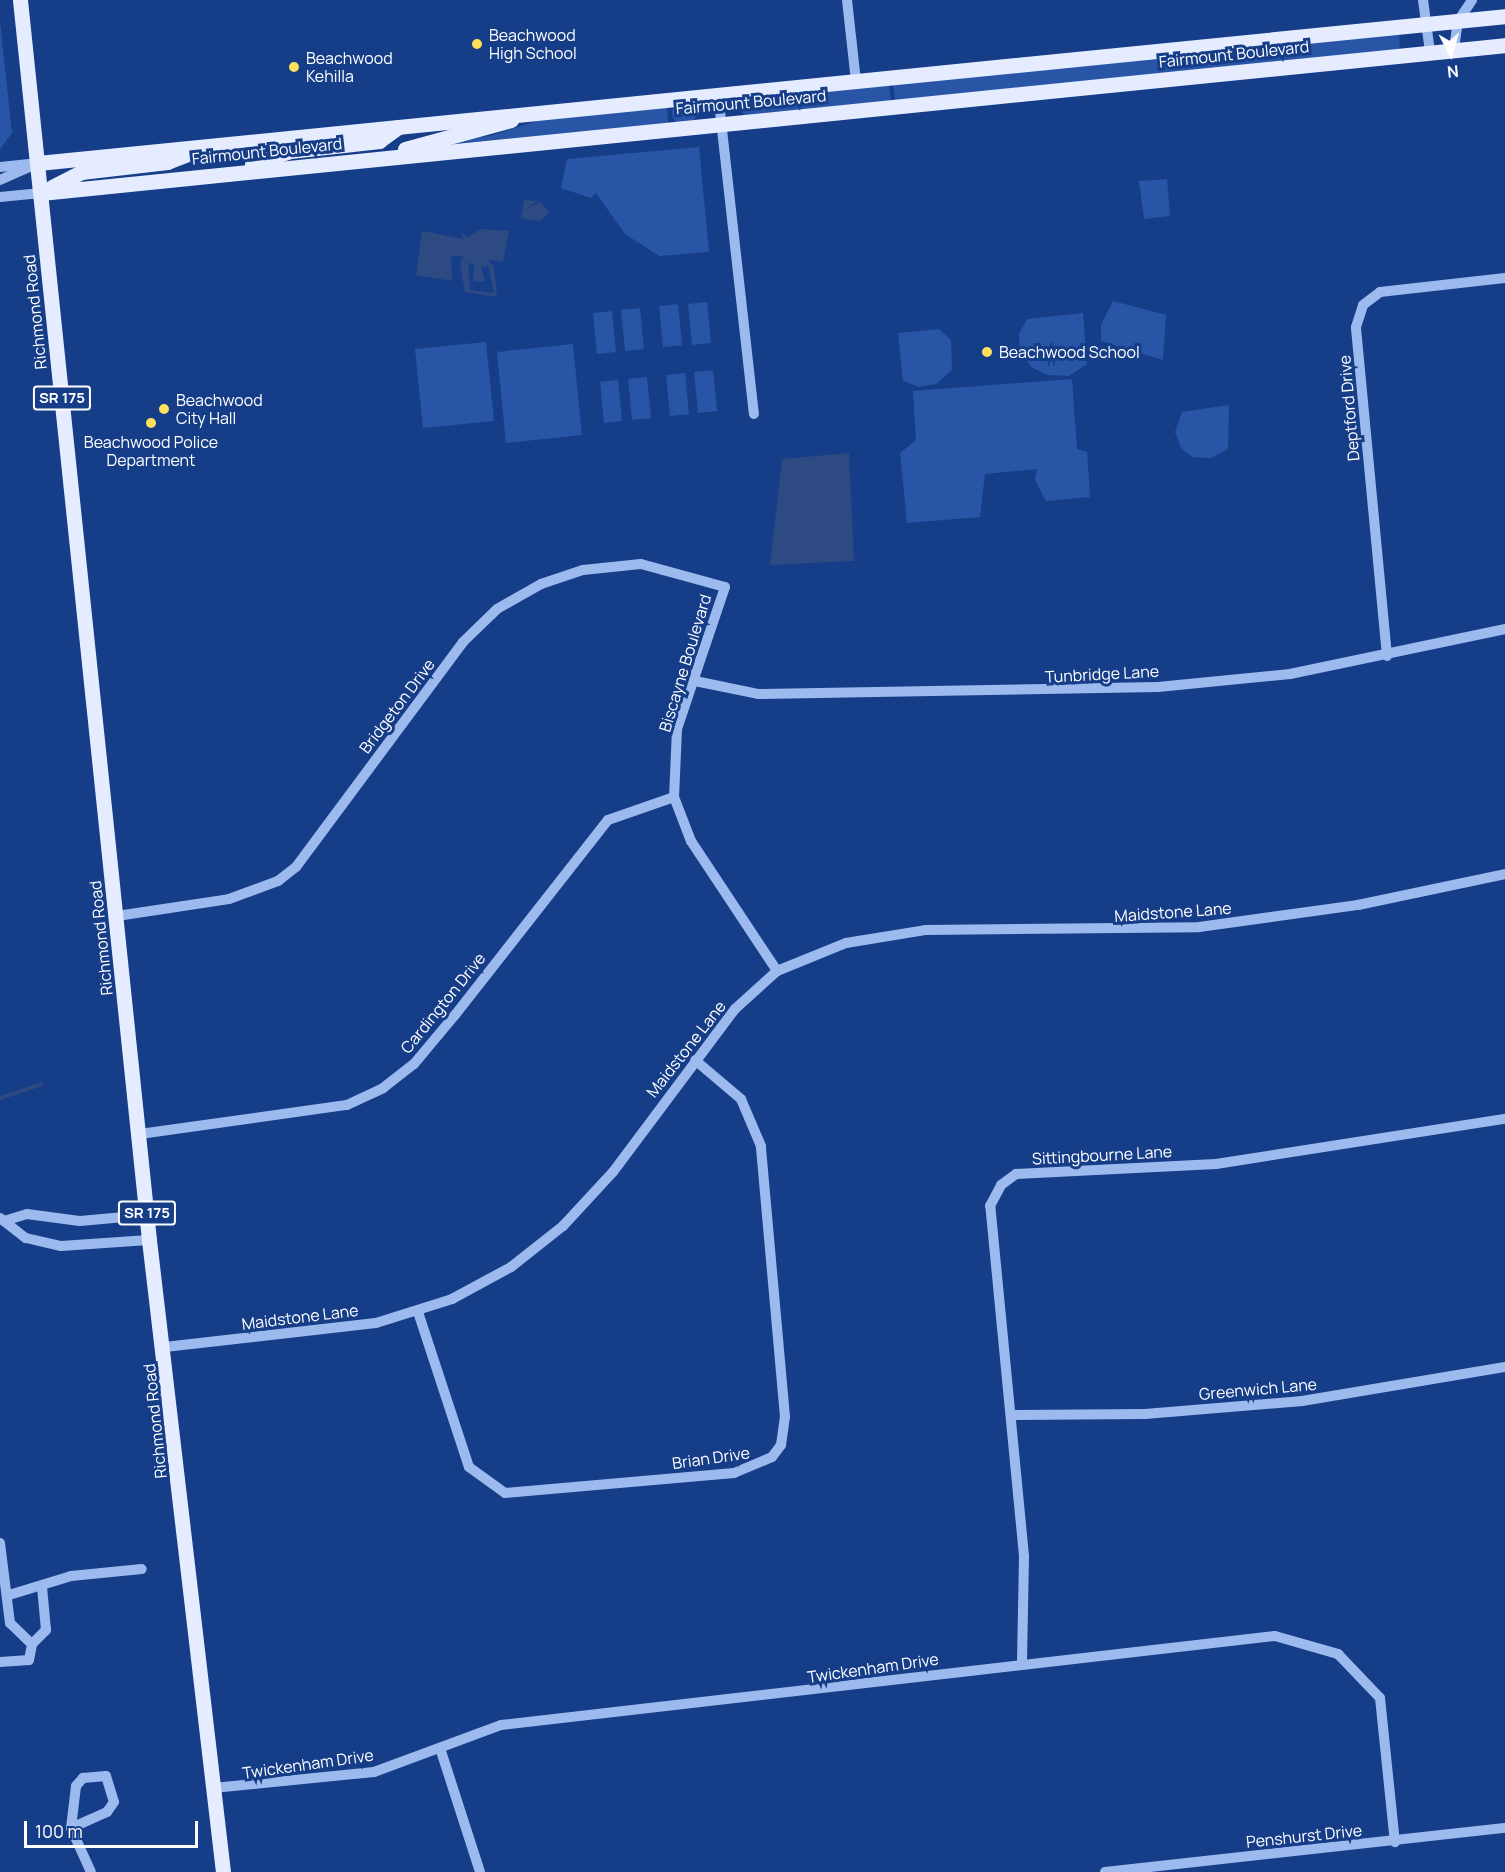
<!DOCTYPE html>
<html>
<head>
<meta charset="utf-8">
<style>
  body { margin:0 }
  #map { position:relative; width:1505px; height:1872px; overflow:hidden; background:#163d88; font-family:Manrope,sans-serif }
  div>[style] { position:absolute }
  .green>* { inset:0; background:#2955a7 }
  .round { border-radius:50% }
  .water>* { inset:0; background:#2d4a82 }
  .stream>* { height:4px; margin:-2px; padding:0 2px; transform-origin:2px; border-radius:2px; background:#2d4a82 }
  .minor>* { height:10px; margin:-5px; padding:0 5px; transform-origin:5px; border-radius:5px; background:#9dbaee }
  .major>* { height:15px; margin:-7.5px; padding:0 7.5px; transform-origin:7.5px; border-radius:7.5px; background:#e5ecff }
  .dots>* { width:16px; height:16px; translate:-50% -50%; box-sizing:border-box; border:3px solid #163d88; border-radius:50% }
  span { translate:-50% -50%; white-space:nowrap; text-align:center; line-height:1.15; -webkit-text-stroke:6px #163d88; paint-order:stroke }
  .shield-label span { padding:2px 4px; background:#163d88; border:2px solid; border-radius:4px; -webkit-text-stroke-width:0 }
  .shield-label { font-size:15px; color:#fff; font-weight:700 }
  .poi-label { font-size:16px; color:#fff }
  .left { translate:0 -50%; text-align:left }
  .street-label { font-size:16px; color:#fff }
  .north { position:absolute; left:1421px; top:24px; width:60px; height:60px; -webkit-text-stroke:4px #163d88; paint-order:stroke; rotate:174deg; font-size:16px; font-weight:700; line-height:24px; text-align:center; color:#fff }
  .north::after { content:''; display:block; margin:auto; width:21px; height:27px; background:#fff; clip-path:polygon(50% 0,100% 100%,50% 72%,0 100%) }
  .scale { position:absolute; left:24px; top:1821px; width:174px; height:27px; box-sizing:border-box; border:3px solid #fff; border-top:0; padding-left:8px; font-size:18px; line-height:21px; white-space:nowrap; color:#fff; -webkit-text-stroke:4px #163d88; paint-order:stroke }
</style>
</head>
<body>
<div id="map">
  <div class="green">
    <i style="clip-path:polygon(0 22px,12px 133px,0 149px)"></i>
    <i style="clip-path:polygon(1399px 34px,1400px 49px,895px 101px,893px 83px)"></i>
    <i style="clip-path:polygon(889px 83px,891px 101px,745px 115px,740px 110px,742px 100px)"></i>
    <i class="round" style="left:672px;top:101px;width:24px;height:24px"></i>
    <i style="clip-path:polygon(667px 105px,668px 123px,435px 146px,437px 141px,490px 136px,552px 116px)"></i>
    <i style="clip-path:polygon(699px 147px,709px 252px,659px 256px,625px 234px,596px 193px,591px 198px,561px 188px,567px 159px)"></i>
    <i style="clip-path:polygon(1167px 179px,1170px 216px,1144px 219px,1139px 181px)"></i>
    <i style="clip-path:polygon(1113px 301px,1166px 315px,1163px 360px,1101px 341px,1101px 325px)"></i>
    <i style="clip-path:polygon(707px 302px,711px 343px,692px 345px,688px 304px)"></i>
    <i style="clip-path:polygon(678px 304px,682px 345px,663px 347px,659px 306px)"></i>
    <i style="clip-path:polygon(640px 308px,644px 349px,625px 351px,621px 310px)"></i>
    <i style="clip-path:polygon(612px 311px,616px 352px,597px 354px,593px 313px)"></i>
    <i style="clip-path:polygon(1083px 313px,1087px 364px,1069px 376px,1047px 375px,1031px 367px,1020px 352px,1019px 334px,1027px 319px)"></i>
    <i style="clip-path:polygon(939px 329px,951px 340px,952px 370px,936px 384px,919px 387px,903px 381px,898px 333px)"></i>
    <i style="clip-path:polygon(486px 342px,494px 421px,423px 428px,415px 349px)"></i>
    <i style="clip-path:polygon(573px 344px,582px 435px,506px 443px,497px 352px)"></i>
    <i style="clip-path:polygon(713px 370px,717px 411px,698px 413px,694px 372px)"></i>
    <i style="clip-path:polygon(685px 373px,689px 414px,670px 416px,666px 375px)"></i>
    <i style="clip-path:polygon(647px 377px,651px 418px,632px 420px,628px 379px)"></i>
    <i style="clip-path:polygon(1072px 379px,1077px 449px,1087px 452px,1090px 497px,1046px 501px,1035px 480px,1037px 469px,985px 474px,980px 517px,907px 523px,900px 453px,916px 440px,913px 391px)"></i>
    <i style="clip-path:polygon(618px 380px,622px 421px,604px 423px,600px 382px)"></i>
    <i style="clip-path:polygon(1229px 405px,1228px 449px,1211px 458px,1192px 457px,1181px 448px,1175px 432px,1182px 412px)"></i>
  </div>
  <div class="water">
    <i style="clip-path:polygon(524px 200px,538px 201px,526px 209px,541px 202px,549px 213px,540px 221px,521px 218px)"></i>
    <i style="clip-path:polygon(evenodd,481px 229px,509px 231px,503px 262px,487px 260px,494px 266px,497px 297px,465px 292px,460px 264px,464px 256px,451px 256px,452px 281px,416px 275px,422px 231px,463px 239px,461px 231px,467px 238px,481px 229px,468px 263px,474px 264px,473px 281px,485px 282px,481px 267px,488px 266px,494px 293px,470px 290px,468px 263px)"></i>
    <i style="clip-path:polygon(849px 453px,854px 561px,770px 565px,782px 459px)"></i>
  </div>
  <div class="stream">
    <i style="left:0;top:1098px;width:44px;rotate:-18.4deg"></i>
  </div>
  <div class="minor">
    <i style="left:847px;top:0;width:81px;rotate:83.7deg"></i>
    <i style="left:1423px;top:0;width:52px;rotate:82.3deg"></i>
    <i style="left:1454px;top:49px;width:28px;rotate:-82deg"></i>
    <i style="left:1458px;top:21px;width:25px;rotate:-56deg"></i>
    <i style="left:718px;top:94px;width:322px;rotate:83.6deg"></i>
    <i style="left:0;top:167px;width:29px;rotate:-6deg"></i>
    <i style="left:0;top:180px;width:42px;rotate:-24.1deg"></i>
    <i style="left:0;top:197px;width:41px;rotate:-5.6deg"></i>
    <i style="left:1387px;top:656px;width:330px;rotate:-95.4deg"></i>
    <i style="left:1356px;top:327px;width:23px;rotate:-72deg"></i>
    <i style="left:1363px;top:305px;width:21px;rotate:-37deg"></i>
    <i style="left:1380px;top:292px;width:126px;rotate:-6.4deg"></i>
    <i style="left:695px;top:681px;width:64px;rotate:11.7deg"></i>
    <i style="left:758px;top:694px;width:400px;rotate:-1deg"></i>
    <i style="left:1158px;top:687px;width:133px;rotate:-5.6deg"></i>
    <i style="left:1290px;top:674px;width:220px;rotate:-11.8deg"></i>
    <i style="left:117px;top:916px;width:113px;rotate:-8.6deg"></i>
    <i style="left:229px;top:899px;width:52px;rotate:-20.2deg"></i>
    <i style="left:278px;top:881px;width:23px;rotate:-38deg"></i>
    <i style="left:296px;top:867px;width:280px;rotate:-53.4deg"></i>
    <i style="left:463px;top:642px;width:47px;rotate:-44.1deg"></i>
    <i style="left:497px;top:609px;width:51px;rotate:-29.6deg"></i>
    <i style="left:541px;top:584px;width:44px;rotate:-18.4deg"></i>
    <i style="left:583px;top:570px;width:58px;rotate:-5.9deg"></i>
    <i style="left:641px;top:564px;width:87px;rotate:15.3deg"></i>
    <i style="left:725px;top:587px;width:150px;rotate:108.7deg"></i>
    <i style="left:677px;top:729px;width:68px;rotate:92.5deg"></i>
    <i style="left:674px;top:797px;width:47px;rotate:68.9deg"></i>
    <i style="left:691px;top:841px;width:156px;rotate:56.5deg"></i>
    <i style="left:140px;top:1134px;width:209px;rotate:-8deg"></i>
    <i style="left:347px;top:1105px;width:40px;rotate:-25deg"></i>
    <i style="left:383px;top:1088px;width:39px;rotate:-38deg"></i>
    <i style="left:414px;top:1064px;width:64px;rotate:-50.1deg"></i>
    <i style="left:455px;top:1015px;width:248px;rotate:-51.9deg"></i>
    <i style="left:608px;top:820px;width:70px;rotate:-19.2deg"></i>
    <i style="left:0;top:1218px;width:33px;rotate:38deg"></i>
    <i style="left:26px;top:1238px;width:36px;rotate:13deg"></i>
    <i style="left:61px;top:1246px;width:88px;rotate:-3.9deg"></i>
    <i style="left:4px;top:1221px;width:24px;rotate:-17deg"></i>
    <i style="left:27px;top:1214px;width:53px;rotate:7.5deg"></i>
    <i style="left:80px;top:1221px;width:67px;rotate:-5.1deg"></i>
    <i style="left:418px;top:1312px;width:163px;rotate:71.8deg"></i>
    <i style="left:469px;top:1467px;width:44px;rotate:35.8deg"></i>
    <i style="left:505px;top:1493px;width:230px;rotate:-5deg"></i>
    <i style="left:734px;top:1473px;width:41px;rotate:-22.8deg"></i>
    <i style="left:772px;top:1457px;width:15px;rotate:-53deg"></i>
    <i style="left:781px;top:1445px;width:28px;rotate:-82deg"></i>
    <i style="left:785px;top:1417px;width:272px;rotate:-95.1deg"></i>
    <i style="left:761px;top:1146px;width:51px;rotate:-113.1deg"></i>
    <i style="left:741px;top:1099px;width:60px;rotate:-139.7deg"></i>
    <i style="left:165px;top:1347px;width:212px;rotate:-6.5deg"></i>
    <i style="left:376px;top:1323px;width:80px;rotate:-17.5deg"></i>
    <i style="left:452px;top:1299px;width:67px;rotate:-28.5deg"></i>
    <i style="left:511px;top:1267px;width:66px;rotate:-38.3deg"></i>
    <i style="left:563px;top:1226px;width:74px;rotate:-47.2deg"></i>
    <i style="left:613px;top:1172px;width:204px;rotate:-53.2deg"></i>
    <i style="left:735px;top:1009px;width:57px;rotate:-42.1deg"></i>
    <i style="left:777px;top:971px;width:74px;rotate:-22.1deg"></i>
    <i style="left:846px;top:943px;width:80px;rotate:-9.3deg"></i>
    <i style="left:925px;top:930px;width:274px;rotate:-0.6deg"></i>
    <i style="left:1199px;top:927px;width:161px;rotate:-7.9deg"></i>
    <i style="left:1358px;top:905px;width:150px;rotate:-11.9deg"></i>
    <i style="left:1011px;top:1415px;width:134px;rotate:-0.4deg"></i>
    <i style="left:1145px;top:1414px;width:158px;rotate:-4.7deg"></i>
    <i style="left:1302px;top:1401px;width:206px;rotate:-9.5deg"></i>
    <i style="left:0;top:1543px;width:81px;rotate:82.9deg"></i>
    <i style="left:10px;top:1623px;width:30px;rotate:44deg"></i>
    <i style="left:9px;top:1595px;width:65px;rotate:-17deg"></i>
    <i style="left:71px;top:1576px;width:71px;rotate:-5.6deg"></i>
    <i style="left:1022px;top:1661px;width:105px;rotate:-88.9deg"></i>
    <i style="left:1024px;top:1556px;width:352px;rotate:-95.5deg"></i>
    <i style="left:990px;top:1206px;width:24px;rotate:-62deg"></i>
    <i style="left:1001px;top:1185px;width:19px;rotate:-36deg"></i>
    <i style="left:1016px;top:1174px;width:200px;rotate:-2.9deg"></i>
    <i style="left:1216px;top:1164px;width:292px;rotate:-8.9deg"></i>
    <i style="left:0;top:1662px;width:29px;rotate:-4deg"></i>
    <i style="left:29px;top:1660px;width:16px;rotate:-79deg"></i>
    <i style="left:32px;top:1644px;width:20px;rotate:-45deg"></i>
    <i style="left:46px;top:1630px;width:43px;rotate:-95.3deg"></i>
    <i style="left:440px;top:1748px;width:130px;rotate:72.1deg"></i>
    <i style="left:106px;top:1776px;width:27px;rotate:73deg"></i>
    <i style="left:114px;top:1802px;width:12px;rotate:125deg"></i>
    <i style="left:107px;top:1812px;width:39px;rotate:156deg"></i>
    <i style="left:71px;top:1828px;width:42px;rotate:-83.2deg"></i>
    <i style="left:76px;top:1786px;width:11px;rotate:-49deg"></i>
    <i style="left:83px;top:1778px;width:23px;rotate:-5deg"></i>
    <i style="left:213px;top:1788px;width:162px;rotate:-5.7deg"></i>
    <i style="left:374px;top:1772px;width:135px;rotate:-20.3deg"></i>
    <i style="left:501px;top:1725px;width:779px;rotate:-6.56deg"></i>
    <i style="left:1275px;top:1636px;width:66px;rotate:15.9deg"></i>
    <i style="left:1338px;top:1654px;width:61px;rotate:46.3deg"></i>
    <i style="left:1380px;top:1698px;width:145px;rotate:84.1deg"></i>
    <i style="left:71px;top:1828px;width:48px;rotate:65.6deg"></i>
    <i style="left:1105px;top:1872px;width:402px;rotate:-6.3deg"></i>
  </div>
  <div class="major">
    <i style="left:20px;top:0;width:1247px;rotate:84.06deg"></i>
    <i style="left:149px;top:1240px;width:636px;rotate:83.32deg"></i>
    <i style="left:405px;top:149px;width:110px;rotate:-15.3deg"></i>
    <i style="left:38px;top:163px;width:1474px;rotate:-5.72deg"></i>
    <i style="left:252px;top:164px;width:40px;rotate:-18.9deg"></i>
    <i style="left:290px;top:151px;width:90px;rotate:-6.4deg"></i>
    <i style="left:379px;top:141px;width:24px;rotate:-36deg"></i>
    <i style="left:52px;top:187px;width:33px;rotate:-27deg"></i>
    <i style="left:81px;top:172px;width:87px;rotate:-6.6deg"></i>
    <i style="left:167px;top:162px;width:30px;rotate:-21deg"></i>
    <i style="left:41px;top:193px;width:1471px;rotate:-5.77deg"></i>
  </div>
  <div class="dots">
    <i style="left:477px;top:44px;background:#ffe05b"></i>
    <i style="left:294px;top:67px;background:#ffe05b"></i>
    <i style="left:987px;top:352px;background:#ffe05b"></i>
    <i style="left:164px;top:409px;background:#ffe05b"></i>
    <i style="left:151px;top:423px;background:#ffe05b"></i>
  </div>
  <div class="shield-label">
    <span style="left:62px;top:398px">SR 175</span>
    <span style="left:147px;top:1213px">SR 175</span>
  </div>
  <div class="poi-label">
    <span class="left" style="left:489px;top:44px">Beachwood<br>High School</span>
    <span class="left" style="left:306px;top:67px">Beachwood<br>Kehilla</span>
    <span class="left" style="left:999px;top:352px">Beachwood School</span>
    <span class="left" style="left:176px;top:409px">Beachwood<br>City Hall</span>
    <span style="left:151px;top:451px">Beachwood Police<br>Department</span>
  </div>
  <div class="street-label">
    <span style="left:1234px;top:54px;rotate:-6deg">Fairmount Boulevard</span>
    <span style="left:751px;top:102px;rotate:-5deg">Fairmount Boulevard</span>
    <span style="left:267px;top:151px;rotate:-6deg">Fairmount Boulevard</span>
    <span style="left:35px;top:312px;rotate:-96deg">Richmond Road</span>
    <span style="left:1349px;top:408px;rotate:-95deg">Deptford Drive</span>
    <span style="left:685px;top:663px;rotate:-73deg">Biscayne Boulevard</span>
    <span style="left:1102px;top:674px;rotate:-3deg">Tunbridge Lane</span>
    <span style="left:397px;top:706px;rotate:-53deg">Bridgeton Drive</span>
    <span style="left:1173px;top:912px;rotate:-4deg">Maidstone Lane</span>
    <span style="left:101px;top:938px;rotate:-96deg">Richmond Road</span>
    <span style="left:443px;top:1003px;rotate:-51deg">Cardington Drive</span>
    <span style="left:686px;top:1049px;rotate:-52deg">Maidstone Lane</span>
    <span style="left:1102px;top:1155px;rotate:-3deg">Sittingbourne Lane</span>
    <span style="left:300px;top:1317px;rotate:-7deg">Maidstone Lane</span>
    <span style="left:1258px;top:1389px;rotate:-5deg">Greenwich Lane</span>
    <span style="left:155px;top:1421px;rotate:-96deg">Richmond Road</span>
    <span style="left:711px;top:1458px;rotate:-8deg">Brian Drive</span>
    <span style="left:873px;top:1668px;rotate:-8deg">Twickenham Drive</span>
    <span style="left:308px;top:1764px;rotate:-8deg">Twickenham Drive</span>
    <span style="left:1304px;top:1836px;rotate:-6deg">Penshurst Drive</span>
  </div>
  <div class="north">N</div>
  <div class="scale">100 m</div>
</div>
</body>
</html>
